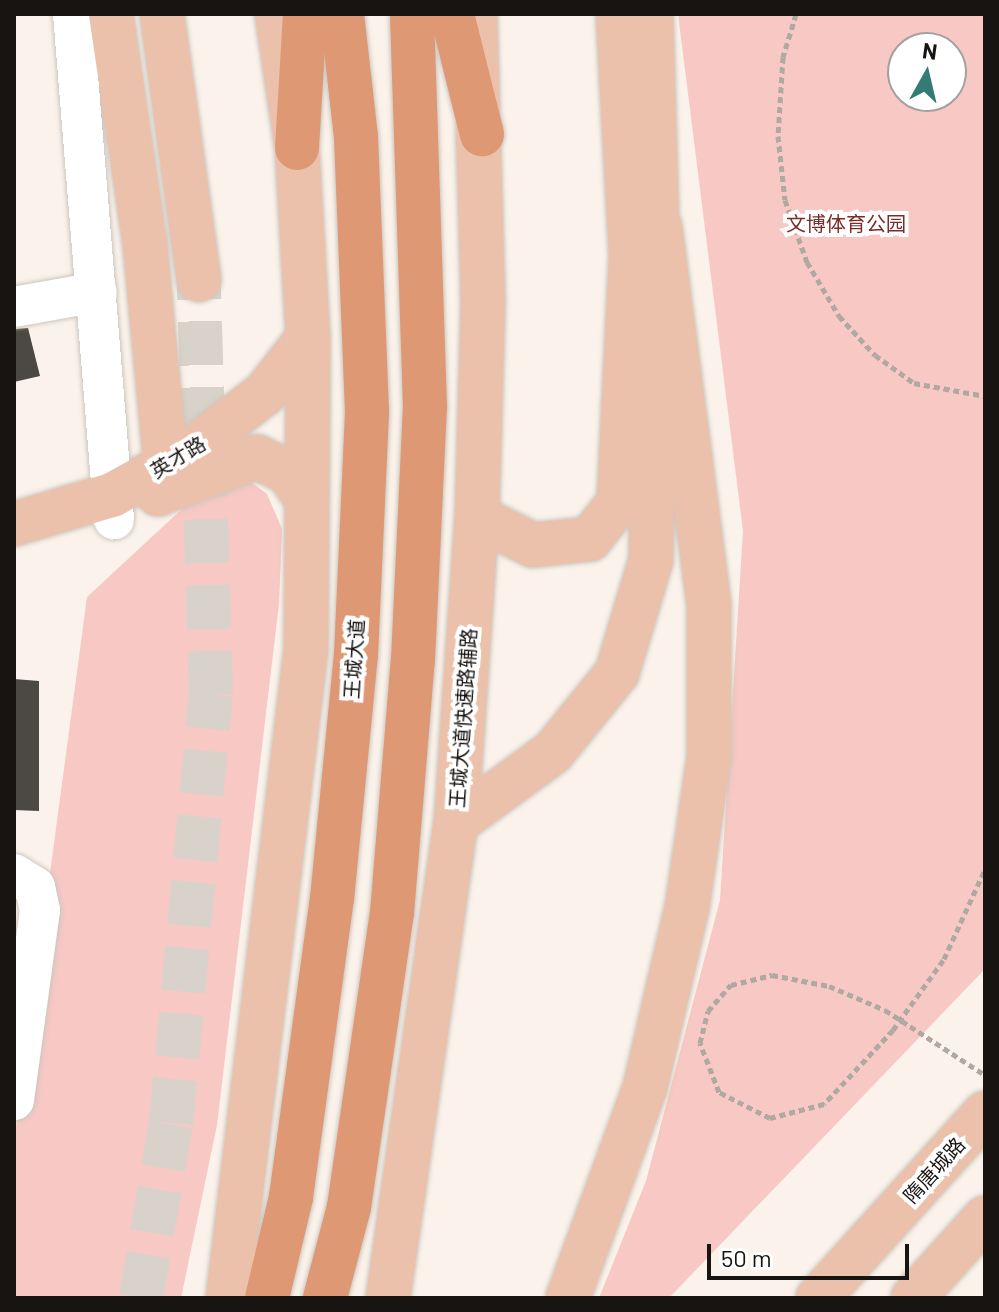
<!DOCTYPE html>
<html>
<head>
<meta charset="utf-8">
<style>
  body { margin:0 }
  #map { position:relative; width:999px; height:1312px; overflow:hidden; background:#fbf3eb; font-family:Barlow,"Noto Sans SC",sans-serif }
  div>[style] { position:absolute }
  .green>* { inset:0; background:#f7c8c4 }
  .building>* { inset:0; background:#4b4941 }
  .major-tunnel>* { height:44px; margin-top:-22px; transform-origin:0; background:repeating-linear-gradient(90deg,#d9d2ca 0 44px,transparent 0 66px) }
  .path>* { height:5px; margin-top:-2.5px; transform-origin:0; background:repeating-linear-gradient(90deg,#afa9a2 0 6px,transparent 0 10px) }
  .roads { filter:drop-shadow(0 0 2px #cdc6be) drop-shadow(0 0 2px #cdc6be) }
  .minor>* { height:40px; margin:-20px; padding:0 20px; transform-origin:20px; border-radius:20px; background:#fff }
  .major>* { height:44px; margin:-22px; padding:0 22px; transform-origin:22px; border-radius:22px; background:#ecc1ac }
  .highway>* { height:44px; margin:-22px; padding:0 22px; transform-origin:22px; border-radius:22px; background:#df9874 }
  .path-bridge>* { height:5px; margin-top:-2.5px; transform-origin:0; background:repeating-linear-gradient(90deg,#afa9a2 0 6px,transparent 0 10px) }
  span { translate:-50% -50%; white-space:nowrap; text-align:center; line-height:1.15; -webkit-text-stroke:8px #fff; paint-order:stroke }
  .park-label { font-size:20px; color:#792e2b }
  .street-label { font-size:20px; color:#171411 }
  .frame { position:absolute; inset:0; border:16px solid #171411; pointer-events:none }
  .north { position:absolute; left:887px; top:32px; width:80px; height:80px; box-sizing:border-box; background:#fff; border:2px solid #a2a1a0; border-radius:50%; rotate:8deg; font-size:22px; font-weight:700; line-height:32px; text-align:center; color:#171411 }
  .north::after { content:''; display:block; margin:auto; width:28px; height:36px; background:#347b75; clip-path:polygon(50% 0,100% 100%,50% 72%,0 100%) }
  .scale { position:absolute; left:707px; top:1244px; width:202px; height:36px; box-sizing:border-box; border:4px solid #171411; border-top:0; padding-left:10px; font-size:24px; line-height:28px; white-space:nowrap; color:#171411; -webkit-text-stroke:6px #fff; paint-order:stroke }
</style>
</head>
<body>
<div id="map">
  <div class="green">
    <i style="clip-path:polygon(evenodd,678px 14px,985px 14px,985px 969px,669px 1298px,599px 1298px,646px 1181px,720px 900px,743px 531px,678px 14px,903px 48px,951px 48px,951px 96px,903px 96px,903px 48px)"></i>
    <i style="clip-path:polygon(240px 474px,267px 494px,282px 529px,279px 604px,217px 1125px,181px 1298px,14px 1298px,14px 1142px,87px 597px,211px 482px)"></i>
  </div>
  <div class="building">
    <i style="clip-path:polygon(28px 328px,40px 376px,14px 382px,14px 329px)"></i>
    <i style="clip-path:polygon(14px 679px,39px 681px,39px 811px,14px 810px)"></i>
  </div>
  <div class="major-tunnel">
    <i style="left:141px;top:1298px;width:178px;rotate:-80.3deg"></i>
    <i style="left:171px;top:1123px;width:430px;rotate:-84.7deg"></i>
    <i style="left:211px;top:695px;width:416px;rotate:-91.7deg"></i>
  </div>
  <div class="path">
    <i style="left:796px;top:14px;width:45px;rotate:106.8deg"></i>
    <i style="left:783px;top:57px;width:79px;rotate:93.6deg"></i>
    <i style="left:778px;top:136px;width:64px;rotate:83.8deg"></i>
    <i style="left:785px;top:200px;width:66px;rotate:70.5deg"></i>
    <i style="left:807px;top:262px;width:63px;rotate:59.3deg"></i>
    <i style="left:839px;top:316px;width:53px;rotate:47.3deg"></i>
    <i style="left:875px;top:355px;width:48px;rotate:35.7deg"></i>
    <i style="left:914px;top:383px;width:72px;rotate:10.4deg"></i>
    <i style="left:893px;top:1030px;width:87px;rotate:-54.3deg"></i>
    <i style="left:944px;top:959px;width:99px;rotate:-65.5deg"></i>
  </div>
  <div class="roads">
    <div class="minor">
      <i style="left:73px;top:14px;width:507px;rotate:85.36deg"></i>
      <i style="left:14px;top:307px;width:84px;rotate:-10.2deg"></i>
      <i style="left:14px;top:874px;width:25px;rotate:32deg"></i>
      <i style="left:35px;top:887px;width:24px;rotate:78deg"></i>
      <i style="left:40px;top:910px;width:192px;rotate:97.8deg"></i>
    </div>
    <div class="major">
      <i style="left:111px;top:14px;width:233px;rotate:81.6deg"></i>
      <i style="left:145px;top:245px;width:245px;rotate:84.6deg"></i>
      <i style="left:162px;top:14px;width:268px;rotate:82.1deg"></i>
      <i style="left:651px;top:14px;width:244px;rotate:88.4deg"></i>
      <i style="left:158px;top:494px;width:106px;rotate:-20.5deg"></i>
      <i style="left:257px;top:457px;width:34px;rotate:26deg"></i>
      <i style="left:288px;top:472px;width:34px;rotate:56deg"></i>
      <i style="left:477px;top:517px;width:63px;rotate:26.6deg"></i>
      <i style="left:533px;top:545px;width:57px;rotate:-6deg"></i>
      <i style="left:590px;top:539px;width:47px;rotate:-51.9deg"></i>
      <i style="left:619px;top:502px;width:248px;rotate:-87.2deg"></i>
      <i style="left:631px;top:254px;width:240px;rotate:-93.1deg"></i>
      <i style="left:14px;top:524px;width:102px;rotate:-16.5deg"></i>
      <i style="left:112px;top:495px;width:81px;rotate:-28.8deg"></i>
      <i style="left:183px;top:456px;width:103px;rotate:-37.5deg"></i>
      <i style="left:265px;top:393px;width:70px;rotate:-52deg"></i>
      <i style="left:456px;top:823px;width:120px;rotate:-36.2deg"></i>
      <i style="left:553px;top:752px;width:102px;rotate:-51deg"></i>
      <i style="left:617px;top:673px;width:118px;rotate:-73.3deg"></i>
      <i style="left:651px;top:560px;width:230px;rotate:-89.3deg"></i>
      <i style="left:228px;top:1298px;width:654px;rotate:-83.15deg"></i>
      <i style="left:306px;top:649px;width:311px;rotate:-89.6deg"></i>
      <i style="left:308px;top:338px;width:190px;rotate:-93.3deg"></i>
      <i style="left:297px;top:148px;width:135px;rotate:-98.5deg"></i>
      <i style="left:388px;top:1298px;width:480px;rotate:-81.9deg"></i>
      <i style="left:456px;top:823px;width:307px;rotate:-86.1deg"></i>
      <i style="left:477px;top:517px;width:216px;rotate:-88.4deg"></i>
      <i style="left:483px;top:301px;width:287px;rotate:-91.6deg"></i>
      <i style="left:568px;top:1298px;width:224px;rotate:-69.9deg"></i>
      <i style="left:645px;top:1088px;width:185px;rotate:-76.9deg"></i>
      <i style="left:687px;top:908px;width:152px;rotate:-81.7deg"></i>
      <i style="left:709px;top:758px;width:153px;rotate:-90deg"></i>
      <i style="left:709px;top:605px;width:381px;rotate:-97.4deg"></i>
      <i style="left:818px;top:1298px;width:249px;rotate:-47.9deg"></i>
      <i style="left:913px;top:1298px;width:108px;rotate:-48deg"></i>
    </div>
    <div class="highway">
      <i style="left:452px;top:14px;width:124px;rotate:76deg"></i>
      <i style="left:297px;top:148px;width:134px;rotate:-86.6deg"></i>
      <i style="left:267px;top:1298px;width:104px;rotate:-76.6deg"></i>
      <i style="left:291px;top:1197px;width:301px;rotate:-82.2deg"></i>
      <i style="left:332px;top:899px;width:245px;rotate:-84.4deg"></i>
      <i style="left:356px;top:655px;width:244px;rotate:-87.4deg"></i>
      <i style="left:367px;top:411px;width:274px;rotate:-92.3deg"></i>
      <i style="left:356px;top:137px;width:124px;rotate:-96.5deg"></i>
      <i style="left:325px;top:1298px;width:94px;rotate:-75.2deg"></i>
      <i style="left:349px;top:1207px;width:297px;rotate:-81.7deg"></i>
      <i style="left:392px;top:913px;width:254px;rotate:-85.3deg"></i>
      <i style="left:413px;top:660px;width:253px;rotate:-87.3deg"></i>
      <i style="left:425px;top:407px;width:393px;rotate:-91.9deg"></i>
    </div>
  </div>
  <div class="path-bridge">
    <i style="left:893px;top:1030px;width:101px;rotate:133deg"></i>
    <i style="left:824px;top:1104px;width:56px;rotate:165.5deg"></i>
    <i style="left:770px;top:1118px;width:57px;rotate:-153deg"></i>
    <i style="left:719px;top:1092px;width:53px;rotate:-111.2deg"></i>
    <i style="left:700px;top:1043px;width:33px;rotate:-76deg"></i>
    <i style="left:708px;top:1011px;width:35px;rotate:-49deg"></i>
    <i style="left:731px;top:985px;width:42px;rotate:-13.7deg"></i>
    <i style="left:772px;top:975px;width:58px;rotate:10.9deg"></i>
    <i style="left:829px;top:986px;width:61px;rotate:23.2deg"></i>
    <i style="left:885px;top:1010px;width:119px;rotate:33deg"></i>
  </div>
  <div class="park-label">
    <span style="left:846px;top:223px">文博体育公园</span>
  </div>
  <div class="street-label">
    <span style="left:178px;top:457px;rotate:-31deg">英才路</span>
    <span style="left:354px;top:659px;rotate:-86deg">王城大道</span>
    <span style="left:463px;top:718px;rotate:-86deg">王城大道快速路辅路</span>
    <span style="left:934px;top:1170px;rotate:-48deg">隋唐城路</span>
  </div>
  <div class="frame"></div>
  <div class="north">N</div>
  <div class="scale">50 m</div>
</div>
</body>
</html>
